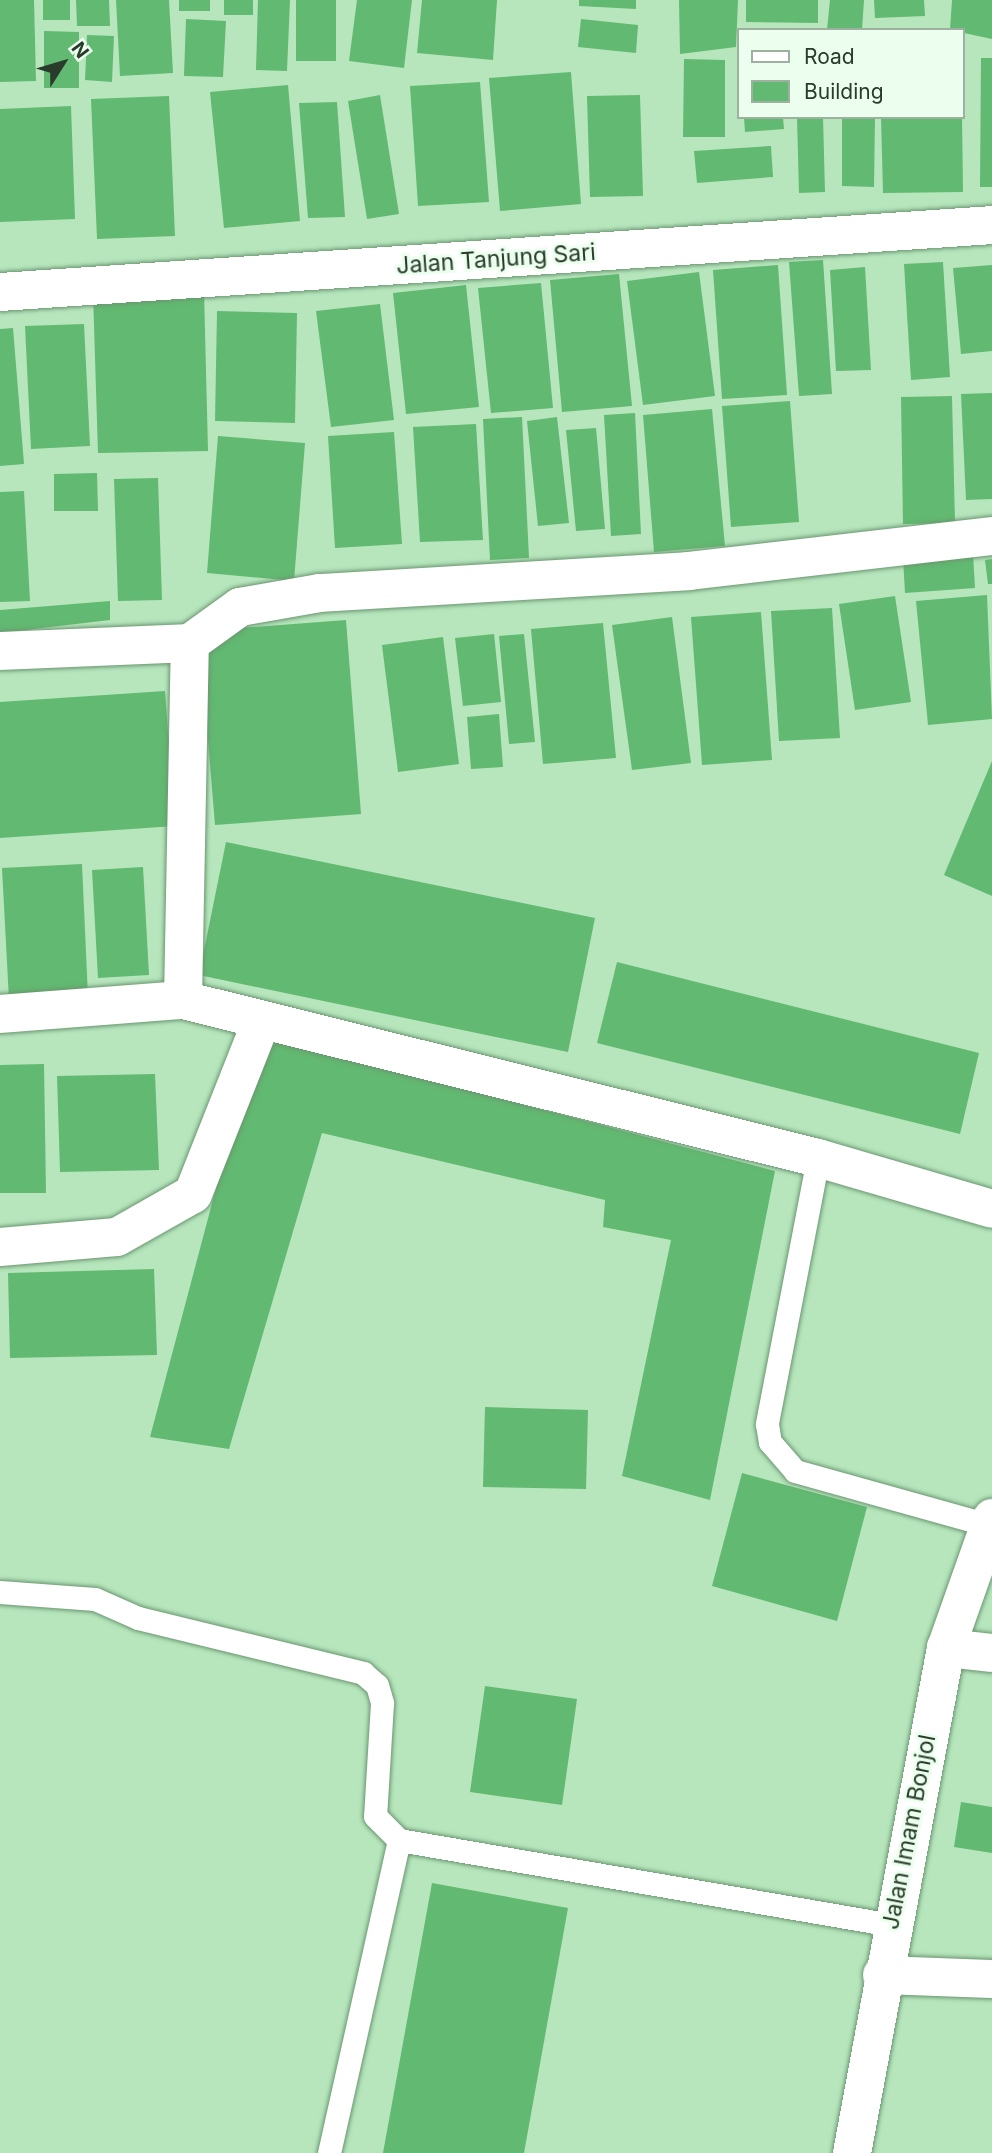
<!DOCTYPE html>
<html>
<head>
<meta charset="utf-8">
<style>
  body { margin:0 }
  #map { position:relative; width:992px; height:2153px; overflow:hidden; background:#b7e6bd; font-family:Inter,sans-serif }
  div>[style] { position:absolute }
  .building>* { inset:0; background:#62b971 }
  .roads { filter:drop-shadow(0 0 2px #6a9670) drop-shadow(0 0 2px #6a9670) }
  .lane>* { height:23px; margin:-11.5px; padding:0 11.5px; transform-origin:11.5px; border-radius:11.5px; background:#fff }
  .street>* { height:38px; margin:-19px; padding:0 19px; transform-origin:19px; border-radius:19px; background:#fff }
  .secondary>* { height:38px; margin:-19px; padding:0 19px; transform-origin:19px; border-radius:19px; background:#fff }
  span { translate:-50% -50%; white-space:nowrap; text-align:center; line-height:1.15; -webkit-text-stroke:6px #ecffee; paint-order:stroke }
  .street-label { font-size:23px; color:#293c2c }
  .legend { position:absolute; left:737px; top:28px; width:228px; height:91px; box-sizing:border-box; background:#ecffee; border:2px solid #9eb1a0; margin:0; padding:9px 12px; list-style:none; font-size:21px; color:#293c2c }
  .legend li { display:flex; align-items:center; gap:14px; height:35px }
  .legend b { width:35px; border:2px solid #9eb1a0 }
  .north { position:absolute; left:28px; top:28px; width:70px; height:70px; -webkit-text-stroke:5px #ecffee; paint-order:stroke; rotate:53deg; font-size:19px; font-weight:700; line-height:28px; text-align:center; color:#293c2c }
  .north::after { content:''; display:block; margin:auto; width:24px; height:32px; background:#293c2c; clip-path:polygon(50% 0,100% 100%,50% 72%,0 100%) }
</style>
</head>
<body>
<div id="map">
  <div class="building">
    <i style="clip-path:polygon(0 0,34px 0,36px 81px,0 82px)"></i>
    <i style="clip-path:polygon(43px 0,70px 0,70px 20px,43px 20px)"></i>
    <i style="clip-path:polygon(76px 0,109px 0,110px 26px,77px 26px)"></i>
    <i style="clip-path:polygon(116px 0,169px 0,173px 73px,120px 76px)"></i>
    <i style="clip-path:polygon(179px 0,210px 0,210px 11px,179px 11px)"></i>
    <i style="clip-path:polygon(224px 0,253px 0,253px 15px,224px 15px)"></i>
    <i style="clip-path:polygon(258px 0,290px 0,287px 71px,256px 70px)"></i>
    <i style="clip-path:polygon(296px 0,336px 0,336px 61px,296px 61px)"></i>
    <i style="clip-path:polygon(357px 0,412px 0,404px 68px,349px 61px)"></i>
    <i style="clip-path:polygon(422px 0,497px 0,493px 60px,417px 53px)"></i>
    <i style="clip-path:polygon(579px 0,636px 0,636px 9px,579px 6px)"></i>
    <i style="clip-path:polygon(679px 0,738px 0,736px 47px,680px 54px)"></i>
    <i style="clip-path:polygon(746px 0,818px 0,818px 23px,746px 22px)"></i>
    <i style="clip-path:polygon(830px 0,864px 0,862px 30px,827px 30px)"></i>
    <i style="clip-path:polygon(874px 0,924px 0,925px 16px,875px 18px)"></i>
    <i style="clip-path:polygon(952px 0,992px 0,992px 39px,950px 30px)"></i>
    <i style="clip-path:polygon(186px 19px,226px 21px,223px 77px,184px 76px)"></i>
    <i style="clip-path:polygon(581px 19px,638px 25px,636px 53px,578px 47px)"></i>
    <i style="clip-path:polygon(44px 31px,79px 32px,79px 88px,44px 88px)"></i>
    <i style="clip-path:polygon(87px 35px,114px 36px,112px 82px,85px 80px)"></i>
    <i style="clip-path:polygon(981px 58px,992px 58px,992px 187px,980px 187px)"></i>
    <i style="clip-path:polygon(684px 59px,725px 60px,725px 137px,683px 137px)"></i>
    <i style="clip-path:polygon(571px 72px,581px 204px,500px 211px,489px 78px)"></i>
    <i style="clip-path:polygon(480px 82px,489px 202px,418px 206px,410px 86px)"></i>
    <i style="clip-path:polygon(288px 85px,300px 221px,224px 228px,210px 92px)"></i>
    <i style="clip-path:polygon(380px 95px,399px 214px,367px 219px,348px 101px)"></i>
    <i style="clip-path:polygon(640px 95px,643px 196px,590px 197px,587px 96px)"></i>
    <i style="clip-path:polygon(169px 96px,175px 236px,97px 239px,91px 99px)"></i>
    <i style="clip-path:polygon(337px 102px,345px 217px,308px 218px,299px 103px)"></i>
    <i style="clip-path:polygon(71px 106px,75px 219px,0 222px,0 109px)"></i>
    <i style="clip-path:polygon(744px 117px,783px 117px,784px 129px,745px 132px)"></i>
    <i style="clip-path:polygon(797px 117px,823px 117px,825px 192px,799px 193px)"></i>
    <i style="clip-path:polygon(842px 117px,875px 117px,874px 187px,842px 186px)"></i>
    <i style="clip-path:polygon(881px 117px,962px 117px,963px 192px,883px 193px)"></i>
    <i style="clip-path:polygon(771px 146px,773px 177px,697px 183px,694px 151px)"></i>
    <i style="clip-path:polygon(823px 260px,832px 394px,799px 396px,789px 262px)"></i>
    <i style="clip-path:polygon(943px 262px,950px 377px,911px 380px,904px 264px)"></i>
    <i style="clip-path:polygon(778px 265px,787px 395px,722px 399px,713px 270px)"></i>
    <i style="clip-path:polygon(992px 265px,992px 351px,961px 354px,953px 268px)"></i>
    <i style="clip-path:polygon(865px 267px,871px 370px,836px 371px,830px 270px)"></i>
    <i style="clip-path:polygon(699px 272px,715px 396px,643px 405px,627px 281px)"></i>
    <i style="clip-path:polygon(619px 274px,632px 406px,562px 412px,550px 280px)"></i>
    <i style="clip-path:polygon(541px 283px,553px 408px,491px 413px,478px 288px)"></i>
    <i style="clip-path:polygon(466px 285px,479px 407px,406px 414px,393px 293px)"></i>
    <i style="clip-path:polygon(204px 291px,208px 451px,98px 453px,93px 294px)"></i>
    <i style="clip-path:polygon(380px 304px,394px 420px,331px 427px,316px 311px)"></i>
    <i style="clip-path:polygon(217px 311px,297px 313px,295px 423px,215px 421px)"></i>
    <i style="clip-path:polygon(84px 324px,90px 446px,31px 449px,25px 326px)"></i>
    <i style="clip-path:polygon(13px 328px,24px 464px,0 466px,0 329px)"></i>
    <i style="clip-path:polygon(992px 393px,992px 499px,966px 500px,961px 394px)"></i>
    <i style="clip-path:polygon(952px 396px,955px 523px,903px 524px,901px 397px)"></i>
    <i style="clip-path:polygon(790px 401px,799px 522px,731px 527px,722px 406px)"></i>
    <i style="clip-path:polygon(712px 409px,725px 546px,654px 552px,643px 415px)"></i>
    <i style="clip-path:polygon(635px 413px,641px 534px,611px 536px,604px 415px)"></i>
    <i style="clip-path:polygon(522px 417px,529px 558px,490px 560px,483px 419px)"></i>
    <i style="clip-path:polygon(557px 417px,569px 523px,538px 526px,527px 421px)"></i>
    <i style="clip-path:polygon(476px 424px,483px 540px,420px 542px,413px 427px)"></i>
    <i style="clip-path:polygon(596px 428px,605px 529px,576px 531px,566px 430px)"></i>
    <i style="clip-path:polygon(394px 432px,402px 544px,335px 548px,328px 436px)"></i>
    <i style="clip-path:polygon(218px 436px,305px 443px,294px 581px,207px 573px)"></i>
    <i style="clip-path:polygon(97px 473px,98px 511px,54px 511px,54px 474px)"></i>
    <i style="clip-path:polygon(158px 478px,162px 600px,118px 601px,114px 479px)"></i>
    <i style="clip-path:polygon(24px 491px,30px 601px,0 602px,0 492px)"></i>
    <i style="clip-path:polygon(973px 554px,975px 588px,905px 593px,903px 558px)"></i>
    <i style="clip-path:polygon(992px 559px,992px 584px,988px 584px,985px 560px)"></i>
    <i style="clip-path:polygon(987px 595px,992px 719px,928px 725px,916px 601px)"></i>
    <i style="clip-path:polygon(895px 596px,911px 702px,855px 710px,839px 604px)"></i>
    <i style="clip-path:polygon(110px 601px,110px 620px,0 633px,0 610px)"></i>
    <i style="clip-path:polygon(832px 608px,840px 738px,779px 741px,771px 611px)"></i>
    <i style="clip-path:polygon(761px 612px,772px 760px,702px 765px,691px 617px)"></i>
    <i style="clip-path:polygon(672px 617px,691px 763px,632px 770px,612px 625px)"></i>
    <i style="clip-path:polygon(346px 620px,361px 814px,215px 825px,199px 631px)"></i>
    <i style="clip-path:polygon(603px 623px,616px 758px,543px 764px,531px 629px)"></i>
    <i style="clip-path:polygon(494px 634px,501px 702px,463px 706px,455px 638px)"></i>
    <i style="clip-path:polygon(524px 634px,535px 742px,509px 744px,499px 636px)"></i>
    <i style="clip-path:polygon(443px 637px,459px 764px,398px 772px,382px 645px)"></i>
    <i style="clip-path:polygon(165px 691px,175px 826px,0 838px,0 702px)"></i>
    <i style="clip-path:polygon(499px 714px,503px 767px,471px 769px,467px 717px)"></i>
    <i style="clip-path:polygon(992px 761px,992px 896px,944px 875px)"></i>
    <i style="clip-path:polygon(226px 842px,595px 918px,568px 1052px,199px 975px)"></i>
    <i style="clip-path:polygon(82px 864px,88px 997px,9px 1000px,2px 868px)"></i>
    <i style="clip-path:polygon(143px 867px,149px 975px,98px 978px,92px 870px)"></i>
    <i style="clip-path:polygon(617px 962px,979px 1053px,960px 1134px,597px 1043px)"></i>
    <i style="clip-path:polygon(257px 1034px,775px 1171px,710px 1500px,622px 1476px,671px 1240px,603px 1227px,605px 1200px,322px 1133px,229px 1449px,150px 1437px)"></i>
    <i style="clip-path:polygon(44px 1064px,46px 1193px,0 1193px,0 1065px)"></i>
    <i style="clip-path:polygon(155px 1074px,159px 1170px,60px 1172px,57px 1076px)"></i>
    <i style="clip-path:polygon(154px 1269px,157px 1355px,10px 1358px,8px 1273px)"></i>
    <i style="clip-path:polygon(485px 1407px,588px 1410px,586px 1489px,483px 1487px)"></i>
    <i style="clip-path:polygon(742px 1473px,867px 1507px,837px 1621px,712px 1586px)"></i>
    <i style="clip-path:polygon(485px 1686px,577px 1699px,562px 1805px,470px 1792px)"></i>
    <i style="clip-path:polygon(961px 1802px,992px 1807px,992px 1853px,954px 1847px)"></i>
    <i style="clip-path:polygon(432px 1883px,568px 1908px,524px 2153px,383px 2153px)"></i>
  </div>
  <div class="roads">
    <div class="lane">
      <i style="left:818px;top:1158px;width:271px;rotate:100.9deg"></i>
      <i style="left:767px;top:1424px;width:18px;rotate:81deg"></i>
      <i style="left:770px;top:1442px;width:38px;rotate:49deg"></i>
      <i style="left:795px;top:1471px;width:201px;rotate:15.6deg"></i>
      <i style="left:0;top:1592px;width:95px;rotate:4.2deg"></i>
      <i style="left:95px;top:1599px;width:47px;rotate:23.8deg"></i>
      <i style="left:138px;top:1618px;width:232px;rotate:13.7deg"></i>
      <i style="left:363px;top:1673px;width:18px;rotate:41deg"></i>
      <i style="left:377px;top:1685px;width:19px;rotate:74deg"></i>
      <i style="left:382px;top:1703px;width:113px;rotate:93.5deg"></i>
      <i style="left:375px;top:1816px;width:34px;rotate:45deg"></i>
      <i style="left:399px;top:1840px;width:500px;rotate:9.78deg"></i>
      <i style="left:329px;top:2153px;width:321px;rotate:-77.4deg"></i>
    </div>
    <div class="street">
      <i style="left:0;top:292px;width:994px;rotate:-3.86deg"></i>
      <i style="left:0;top:651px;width:190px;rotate:-2.4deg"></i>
      <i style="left:183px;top:1000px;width:357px;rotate:-88.9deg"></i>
      <i style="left:190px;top:643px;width:62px;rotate:-35.8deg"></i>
      <i style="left:240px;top:607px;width:81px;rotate:-9.9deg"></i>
      <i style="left:320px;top:593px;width:370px;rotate:-3.4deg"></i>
      <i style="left:689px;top:571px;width:305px;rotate:-6.6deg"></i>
      <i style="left:0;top:1014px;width:184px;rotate:-4.4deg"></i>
      <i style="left:183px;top:1000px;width:654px;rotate:13.97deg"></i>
      <i style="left:818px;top:1158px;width:181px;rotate:16.3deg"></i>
      <i style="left:0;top:1247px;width:117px;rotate:-4.9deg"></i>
      <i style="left:117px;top:1237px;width:87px;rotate:-29.5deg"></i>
      <i style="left:193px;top:1194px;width:187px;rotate:-68.4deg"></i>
      <i style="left:946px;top:1648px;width:46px;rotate:6.2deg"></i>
      <i style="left:882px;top:1975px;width:110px;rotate:2.1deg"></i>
    </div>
    <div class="secondary">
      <i style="left:852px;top:2153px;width:514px;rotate:-79.46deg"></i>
      <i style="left:946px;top:1648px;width:138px;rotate:-70.5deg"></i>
    </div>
  </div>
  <div class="street-label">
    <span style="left:496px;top:259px;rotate:-4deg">Jalan Tanjung Sari</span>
    <span style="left:909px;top:1832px;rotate:-79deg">Jalan Imam Bonjol</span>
  </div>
  <ul class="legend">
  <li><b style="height:9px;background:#fff"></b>Road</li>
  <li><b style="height:19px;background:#62b971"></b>Building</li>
  </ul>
  <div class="north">N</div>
</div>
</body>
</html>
